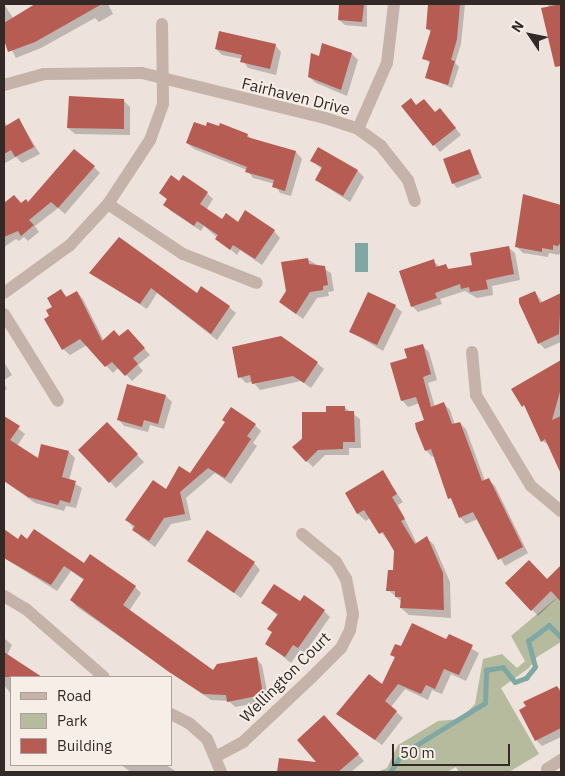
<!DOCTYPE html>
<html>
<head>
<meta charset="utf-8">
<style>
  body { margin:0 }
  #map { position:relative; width:565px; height:776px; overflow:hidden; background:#eee3dc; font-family:"IBM Plex Sans",sans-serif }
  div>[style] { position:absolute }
  .green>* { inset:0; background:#b6bb9e }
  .water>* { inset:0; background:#7fa8a4 }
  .shadow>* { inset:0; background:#0003 }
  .stream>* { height:4.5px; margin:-2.25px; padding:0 2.25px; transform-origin:2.25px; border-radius:2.25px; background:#7fa8a4 }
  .building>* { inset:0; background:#b65c52 }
  .minor>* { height:12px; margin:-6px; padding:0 6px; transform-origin:6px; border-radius:6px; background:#c5b2a9 }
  span { translate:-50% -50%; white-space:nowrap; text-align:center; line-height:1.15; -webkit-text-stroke:4px #f7eee8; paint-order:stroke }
  .street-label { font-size:16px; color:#332a28 }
  .frame { position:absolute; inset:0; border:5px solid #332a28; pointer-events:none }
  .legend { position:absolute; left:10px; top:676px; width:162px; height:90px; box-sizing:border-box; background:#f7eee8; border:1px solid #a9a09b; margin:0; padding:6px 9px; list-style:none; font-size:15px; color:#332a28 }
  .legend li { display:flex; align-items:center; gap:10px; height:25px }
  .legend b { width:25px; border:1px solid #a9a09b }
  .north { position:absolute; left:505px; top:10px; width:50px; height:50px; -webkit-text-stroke:4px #f7eee8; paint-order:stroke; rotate:304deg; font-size:14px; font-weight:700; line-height:20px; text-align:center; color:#332a28 }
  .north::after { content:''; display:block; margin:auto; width:18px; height:22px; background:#332a28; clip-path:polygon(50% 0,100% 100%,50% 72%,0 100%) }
  .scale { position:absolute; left:392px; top:744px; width:118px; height:22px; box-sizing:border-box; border:2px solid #332a28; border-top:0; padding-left:6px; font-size:15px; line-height:18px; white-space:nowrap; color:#332a28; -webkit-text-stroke:4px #f7eee8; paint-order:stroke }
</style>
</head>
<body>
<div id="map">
  <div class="green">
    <i style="clip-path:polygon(561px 594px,561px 642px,537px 657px,529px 668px,501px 688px,539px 754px,509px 772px,459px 772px,456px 767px,447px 772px,377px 772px,387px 768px,398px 745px,438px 721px,460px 719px,475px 704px,483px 659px,502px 654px,517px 668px,525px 661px,511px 636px)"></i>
  </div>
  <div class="water">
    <i style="clip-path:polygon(355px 243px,368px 243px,368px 272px,355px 272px)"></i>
  </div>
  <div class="shadow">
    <i style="clip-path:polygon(4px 4px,13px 18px,37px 4px,108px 4px,113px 14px,99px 22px,95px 18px,41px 48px,16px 58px,4px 36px)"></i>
    <i style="clip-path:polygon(340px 4px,367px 4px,367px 27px,345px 25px,339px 20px)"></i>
    <i style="clip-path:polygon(430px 4px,465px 4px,461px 44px,455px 63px,459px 67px,452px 88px,427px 77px,431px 64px,424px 58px,431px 33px,427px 28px)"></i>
    <i style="clip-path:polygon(548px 4px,561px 4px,561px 49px,556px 50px)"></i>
    <i style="clip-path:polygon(275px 45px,281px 52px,276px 75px,248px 68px,242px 59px,222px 55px,216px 49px)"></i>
    <i style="clip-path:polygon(352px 54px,358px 60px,347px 96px,316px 83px,309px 77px,320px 57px)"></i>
    <i style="clip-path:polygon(124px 101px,130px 107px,130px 135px,75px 134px,68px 128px)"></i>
    <i style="clip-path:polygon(403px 106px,417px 106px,446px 116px,461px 135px,440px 152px)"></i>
    <i style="clip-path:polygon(19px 120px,40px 154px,22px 163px,16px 157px,5px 163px,4px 122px,8px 126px)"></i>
    <i style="clip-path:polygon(206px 128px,247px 135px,253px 140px,296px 152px,302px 159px,291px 196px,280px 193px,275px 184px,253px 178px,247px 170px,194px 149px,187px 143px)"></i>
    <i style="clip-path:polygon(470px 151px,482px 178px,457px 188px,453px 183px)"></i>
    <i style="clip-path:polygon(312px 161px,358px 171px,364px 177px,350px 202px,316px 180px,322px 169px)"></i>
    <i style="clip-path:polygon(94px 167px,100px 173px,65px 214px,58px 208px,35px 226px,39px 232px,28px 241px,24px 237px,19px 241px,16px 239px,4px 247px,4px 206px,16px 198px,22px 204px,29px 203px)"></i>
    <i style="clip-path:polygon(180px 183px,207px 193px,213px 199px,206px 210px,222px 221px,274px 231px,280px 238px,262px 265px,240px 250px,237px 255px,204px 226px,201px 231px,171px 211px,165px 205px,168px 200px,160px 193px)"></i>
    <i style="clip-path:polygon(560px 206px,561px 251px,559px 255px,549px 253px,548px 257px,523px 253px,517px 247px)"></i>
    <i style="clip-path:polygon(508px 247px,515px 253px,520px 280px,492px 286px,493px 295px,477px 298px,465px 291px,440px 299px,442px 304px,418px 312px,412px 306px,433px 261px,440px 267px,445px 265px,450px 270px,474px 266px)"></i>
    <i style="clip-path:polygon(307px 259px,331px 273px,334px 291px,328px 292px,329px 296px,317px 298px,303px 319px,280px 302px)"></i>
    <i style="clip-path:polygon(91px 273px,197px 294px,229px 307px,236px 313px,217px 340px,157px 293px,147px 309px)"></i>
    <i style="clip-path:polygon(61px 291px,68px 298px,77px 292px,83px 299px,104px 341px,134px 337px,150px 355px,138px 365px,143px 371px,132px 381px,119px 367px,113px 373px,87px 345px,70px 355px,63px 349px,51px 316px)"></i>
    <i style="clip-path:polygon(535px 292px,543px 303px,561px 295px,561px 342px,545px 349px,539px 343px)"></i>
    <i style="clip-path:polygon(395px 306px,402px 312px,383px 351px,350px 331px)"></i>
    <i style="clip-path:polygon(422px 345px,429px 352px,437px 380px,428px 383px,435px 407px,444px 404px,450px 410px,455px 425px,460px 423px,466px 429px,485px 481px,489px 480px,495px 486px,528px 553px,505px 566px,478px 519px,466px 524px,460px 517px,442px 482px,446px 481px,435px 455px,432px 457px,426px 450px,425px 420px,420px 403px,408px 407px,402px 400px,409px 359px)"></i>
    <i style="clip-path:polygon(234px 348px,317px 363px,324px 369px,311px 388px,301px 381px,260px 390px,253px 382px,246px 383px,240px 377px)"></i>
    <i style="clip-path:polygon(561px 361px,561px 464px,551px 446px,542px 441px,529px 412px,512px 389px)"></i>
    <i style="clip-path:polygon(4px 362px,12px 375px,4px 380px)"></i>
    <i style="clip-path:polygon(4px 383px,7px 389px,4px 391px)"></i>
    <i style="clip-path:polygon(128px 385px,166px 396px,172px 402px,164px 429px,150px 425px,148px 432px,124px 426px,118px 419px)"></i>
    <i style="clip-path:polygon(344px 407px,360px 419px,361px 448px,349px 448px,349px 455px,325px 455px,313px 467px,293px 447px,327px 413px)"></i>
    <i style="clip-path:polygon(4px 417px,25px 434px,17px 446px,38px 460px,69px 452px,75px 458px,69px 480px,82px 488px,76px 508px,66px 506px,64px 511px,35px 503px,4px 481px)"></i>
    <i style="clip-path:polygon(226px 422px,255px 425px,261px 431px,253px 443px,257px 446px,231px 484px,215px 473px,186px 498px,191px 520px,171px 524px,155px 547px,140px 536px,127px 520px,191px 474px)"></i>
    <i style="clip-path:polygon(107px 424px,144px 462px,116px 488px,80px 450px)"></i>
    <i style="clip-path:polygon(382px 472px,403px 502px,398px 505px,417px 544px,427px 538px,434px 545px,450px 582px,451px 618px,409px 615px,401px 608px,402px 602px,388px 590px,395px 572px,396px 551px,370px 518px,366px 521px,358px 514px,346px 494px)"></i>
    <i style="clip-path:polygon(4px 530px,19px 540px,28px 541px,135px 587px,141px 593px,129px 611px,214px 671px,256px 658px,262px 665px,269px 701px,235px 707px,229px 701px,211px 700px,77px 607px,71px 600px,85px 581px,71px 571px,57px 591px,4px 558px)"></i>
    <i style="clip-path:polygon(189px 560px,254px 563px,260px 570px,241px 598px)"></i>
    <i style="clip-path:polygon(561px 567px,561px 600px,558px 597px,538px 616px,507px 583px,547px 581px)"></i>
    <i style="clip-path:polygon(263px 603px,300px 603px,324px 611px,330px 617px,305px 653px,300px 650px,291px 663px,266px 643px,273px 633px,269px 629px,278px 616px)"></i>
    <i style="clip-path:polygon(449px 636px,479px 653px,466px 681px,451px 674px,442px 694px,432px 690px,428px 700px,405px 689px,391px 707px,403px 718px,382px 745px,337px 713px,383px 686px,395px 658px,391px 654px,401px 648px,447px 641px)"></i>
    <i style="clip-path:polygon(4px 638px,12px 645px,7px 655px,38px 677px,11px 677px,11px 694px,4px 685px)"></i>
    <i style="clip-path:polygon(557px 687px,561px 689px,561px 705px,557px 704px,561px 711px,561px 737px,542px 746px,536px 740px)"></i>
    <i style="clip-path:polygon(330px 723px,364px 761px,351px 772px,279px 772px,280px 759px,320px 763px)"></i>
    <i style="clip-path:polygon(121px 765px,166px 765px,177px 772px,131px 772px)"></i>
  </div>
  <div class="stream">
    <i style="left:390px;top:772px;width:22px;rotate:-56deg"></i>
    <i style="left:402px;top:754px;width:97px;rotate:-31.6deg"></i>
    <i style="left:485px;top:703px;width:33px;rotate:-88deg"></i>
    <i style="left:486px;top:670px;width:17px;rotate:-10deg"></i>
    <i style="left:503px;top:667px;width:19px;rotate:51deg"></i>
    <i style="left:515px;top:682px;width:12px;rotate:-20deg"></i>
    <i style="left:526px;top:678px;width:14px;rotate:-51deg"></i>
    <i style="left:535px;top:667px;width:27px;rotate:-105deg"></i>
    <i style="left:528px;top:641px;width:26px;rotate:-37deg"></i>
    <i style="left:549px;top:625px;width:17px;rotate:45deg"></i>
  </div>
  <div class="building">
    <i style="clip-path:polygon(35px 4px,102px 4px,35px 42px,8px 52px,4px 40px,4px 23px)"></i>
    <i style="clip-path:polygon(339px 4px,364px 4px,362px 22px,338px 20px)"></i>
    <i style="clip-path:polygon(428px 4px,460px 4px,457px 39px,451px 60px,455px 61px,448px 85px,425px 78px,430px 61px,422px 59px,431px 30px,426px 29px)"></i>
    <i style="clip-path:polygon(561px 4px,561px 66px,555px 67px,541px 8px)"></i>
    <i style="clip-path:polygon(219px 31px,276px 44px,270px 69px,240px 62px,242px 55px,215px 49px)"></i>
    <i style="clip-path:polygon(322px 43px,352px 53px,341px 90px,308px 77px,311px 53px,319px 56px)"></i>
    <i style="clip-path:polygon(69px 96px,124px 99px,124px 129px,67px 128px)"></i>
    <i style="clip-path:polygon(411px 98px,416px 105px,424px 99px,435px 112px,440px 108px,456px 128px,433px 146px,401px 106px)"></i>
    <i style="clip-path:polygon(19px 118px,34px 147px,15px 157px,11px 150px,4px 154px,4px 127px)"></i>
    <i style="clip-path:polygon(194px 122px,206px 126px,207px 122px,219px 126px,220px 123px,248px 134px,247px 137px,296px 151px,285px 191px,272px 187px,274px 180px,245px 172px,247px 167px,186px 143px)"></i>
    <i style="clip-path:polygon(318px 147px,358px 170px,343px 196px,315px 180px,322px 167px,310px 161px)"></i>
    <i style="clip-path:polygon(74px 149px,95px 166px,58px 208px,51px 202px,29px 220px,34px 225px,21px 236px,18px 231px,4px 237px,4px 203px,14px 195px,21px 203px,26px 199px,28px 202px)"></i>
    <i style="clip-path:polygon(470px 149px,479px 174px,452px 184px,443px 159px)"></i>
    <i style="clip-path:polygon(171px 175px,179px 181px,183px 175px,208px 192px,200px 204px,222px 219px,226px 213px,238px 222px,245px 210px,275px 230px,255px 259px,233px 245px,230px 250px,215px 239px,218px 235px,197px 221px,194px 226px,163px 205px,167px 199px,159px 193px)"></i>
    <i style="clip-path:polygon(523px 194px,561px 205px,561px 242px,558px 246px,553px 245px,553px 250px,542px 248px,542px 252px,515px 247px)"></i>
    <i style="clip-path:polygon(119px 237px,197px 293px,201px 286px,230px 306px,211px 334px,151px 288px,140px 304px,89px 273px)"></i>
    <i style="clip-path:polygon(509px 246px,514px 274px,486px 280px,488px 289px,470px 292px,469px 287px,461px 289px,460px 284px,435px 293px,437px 298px,411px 307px,399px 271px,434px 259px,436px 267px,446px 264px,448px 269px,472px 265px,470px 253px)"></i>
    <i style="clip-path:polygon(308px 258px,309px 264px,325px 266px,328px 285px,323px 286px,323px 290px,310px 292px,296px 314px,279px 302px,286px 291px,281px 262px)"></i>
    <i style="clip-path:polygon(61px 289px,66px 297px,77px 291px,102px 341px,114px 330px,119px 336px,128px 329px,145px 348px,133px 358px,138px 364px,125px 376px,112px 362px,105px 367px,80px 339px,62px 350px,44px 319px,49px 316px,46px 310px,52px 307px,47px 298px)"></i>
    <i style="clip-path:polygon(535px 291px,540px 303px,561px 293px,559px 334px,538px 344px,519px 303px,519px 298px)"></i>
    <i style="clip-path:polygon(368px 292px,396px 305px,377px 345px,349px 332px)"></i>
    <i style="clip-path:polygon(281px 336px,318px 362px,304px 383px,293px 376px,252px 384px,250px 375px,238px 378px,232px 347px)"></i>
    <i style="clip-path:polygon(423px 344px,431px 374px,423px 377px,431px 407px,444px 402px,452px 424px,460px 422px,482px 481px,489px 478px,523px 547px,498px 560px,473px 512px,459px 518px,451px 498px,448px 499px,431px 449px,425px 451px,416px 429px,415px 423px,424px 420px,416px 397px,401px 401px,390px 363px,407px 358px,404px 349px)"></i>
    <i style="clip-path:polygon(561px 360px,561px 388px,552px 420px,561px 416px,561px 474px,545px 439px,541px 442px,524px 405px,522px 407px,511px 389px)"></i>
    <i style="clip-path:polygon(127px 384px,166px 395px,158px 424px,144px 420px,142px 427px,117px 420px)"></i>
    <i style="clip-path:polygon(326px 406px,345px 406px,345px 411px,354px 411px,355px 442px,343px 442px,343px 449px,318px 450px,306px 462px,292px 447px,302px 439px,302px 412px,326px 412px)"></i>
    <i style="clip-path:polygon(231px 407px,256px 424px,247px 436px,251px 439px,225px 478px,208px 468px,180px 492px,185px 514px,164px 518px,149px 541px,132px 530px,135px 526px,125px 520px,153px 480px,166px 489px,179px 466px,190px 473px,225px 422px,222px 420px)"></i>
    <i style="clip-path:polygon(4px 416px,20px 426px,10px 440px,38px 458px,41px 444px,69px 451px,62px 477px,76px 481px,70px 503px,60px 500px,58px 505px,28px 497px,4px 481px)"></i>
    <i style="clip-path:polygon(107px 422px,138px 454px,109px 483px,78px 450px)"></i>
    <i style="clip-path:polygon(383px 470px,397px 494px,392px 497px,405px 519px,401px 521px,415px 544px,427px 536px,443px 573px,444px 610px,400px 608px,401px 597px,395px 597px,395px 591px,386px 591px,388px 570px,393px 570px,394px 551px,383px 532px,379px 534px,364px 510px,357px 514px,345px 493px)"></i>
    <i style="clip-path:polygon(4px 529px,18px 539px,21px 534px,27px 539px,34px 529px,84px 563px,90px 554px,136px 586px,123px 605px,213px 670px,217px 664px,257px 657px,263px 695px,227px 702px,226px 695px,203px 694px,169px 672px,70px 600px,84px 579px,64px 566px,51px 585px,4px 558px)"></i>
    <i style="clip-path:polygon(207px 530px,255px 562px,234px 593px,187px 561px)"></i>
    <i style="clip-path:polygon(529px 560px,547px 579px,561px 565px,561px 602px,551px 591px,531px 611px,505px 583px)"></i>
    <i style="clip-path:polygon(274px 584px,300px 601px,304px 595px,325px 610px,298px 648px,293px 645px,285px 657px,265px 644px,272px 632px,267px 629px,278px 614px,261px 603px)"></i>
    <i style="clip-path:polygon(412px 623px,446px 639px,449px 634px,473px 645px,459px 675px,444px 669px,435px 689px,426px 685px,421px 694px,398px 684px,385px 701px,397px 711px,375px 740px,336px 714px,369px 674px,382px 684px,395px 657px,390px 655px,395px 644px,401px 646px)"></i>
    <i style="clip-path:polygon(4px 652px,42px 677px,4px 677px)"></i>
    <i style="clip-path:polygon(557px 686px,561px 693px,561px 728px,535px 741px,519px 710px,526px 706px,523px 702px)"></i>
    <i style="clip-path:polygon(324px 715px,359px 754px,338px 772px,277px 772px,279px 758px,316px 762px,297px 740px)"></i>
  </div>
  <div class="minor">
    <i style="left:4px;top:85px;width:41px;rotate:-15.4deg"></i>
    <i style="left:44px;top:74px;width:98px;rotate:-0.6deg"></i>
    <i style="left:142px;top:73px;width:188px;rotate:13.8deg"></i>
    <i style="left:325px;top:118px;width:35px;rotate:18deg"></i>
    <i style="left:358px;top:129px;width:29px;rotate:36deg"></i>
    <i style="left:381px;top:146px;width:43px;rotate:51.5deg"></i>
    <i style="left:408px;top:180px;width:22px;rotate:72deg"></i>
    <i style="left:358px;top:129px;width:72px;rotate:-66.3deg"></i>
    <i style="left:387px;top:63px;width:59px;rotate:-83.2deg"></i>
    <i style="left:108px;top:204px;width:90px;rotate:33.7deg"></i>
    <i style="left:183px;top:254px;width:79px;rotate:21.4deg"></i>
    <i style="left:4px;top:293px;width:82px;rotate:-36deg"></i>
    <i style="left:70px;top:245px;width:56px;rotate:-47.2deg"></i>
    <i style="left:108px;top:204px;width:77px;rotate:-56.7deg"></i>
    <i style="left:150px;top:140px;width:38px;rotate:-70deg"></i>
    <i style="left:163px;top:104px;width:80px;rotate:-90.7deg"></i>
    <i style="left:4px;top:314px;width:102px;rotate:58.2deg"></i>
    <i style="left:472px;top:352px;width:43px;rotate:84.7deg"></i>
    <i style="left:476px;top:395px;width:106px;rotate:58.9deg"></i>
    <i style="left:531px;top:486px;width:39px;rotate:40deg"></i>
    <i style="left:4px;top:596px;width:26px;rotate:31deg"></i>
    <i style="left:26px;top:609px;width:103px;rotate:41.1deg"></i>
    <i style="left:171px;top:714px;width:20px;rotate:27deg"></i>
    <i style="left:189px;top:723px;width:24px;rotate:42deg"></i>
    <i style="left:207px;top:739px;width:36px;rotate:67deg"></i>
    <i style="left:217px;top:756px;width:30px;rotate:-28deg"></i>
    <i style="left:243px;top:742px;width:95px;rotate:-43.3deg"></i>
    <i style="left:312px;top:677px;width:41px;rotate:-45deg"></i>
    <i style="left:341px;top:648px;width:20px;rotate:-63deg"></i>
    <i style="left:350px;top:630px;width:16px;rotate:-79deg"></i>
    <i style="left:353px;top:614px;width:36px;rotate:-101deg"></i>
    <i style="left:346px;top:579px;width:20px;rotate:-120deg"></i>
    <i style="left:336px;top:562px;width:44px;rotate:-140.5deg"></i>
    <i style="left:547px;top:769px;width:17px;rotate:-33deg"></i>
  </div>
  <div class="street-label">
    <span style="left:296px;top:96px;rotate:14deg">Fairhaven Drive</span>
    <span style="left:285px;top:677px;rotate:-45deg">Wellington Court</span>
  </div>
  <div class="frame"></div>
  <ul class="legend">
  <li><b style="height:6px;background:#c5b2a9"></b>Road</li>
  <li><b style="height:14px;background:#b6bb9e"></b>Park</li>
  <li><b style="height:14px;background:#b65c52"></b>Building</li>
  </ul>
  <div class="north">N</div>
  <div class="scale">50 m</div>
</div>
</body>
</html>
